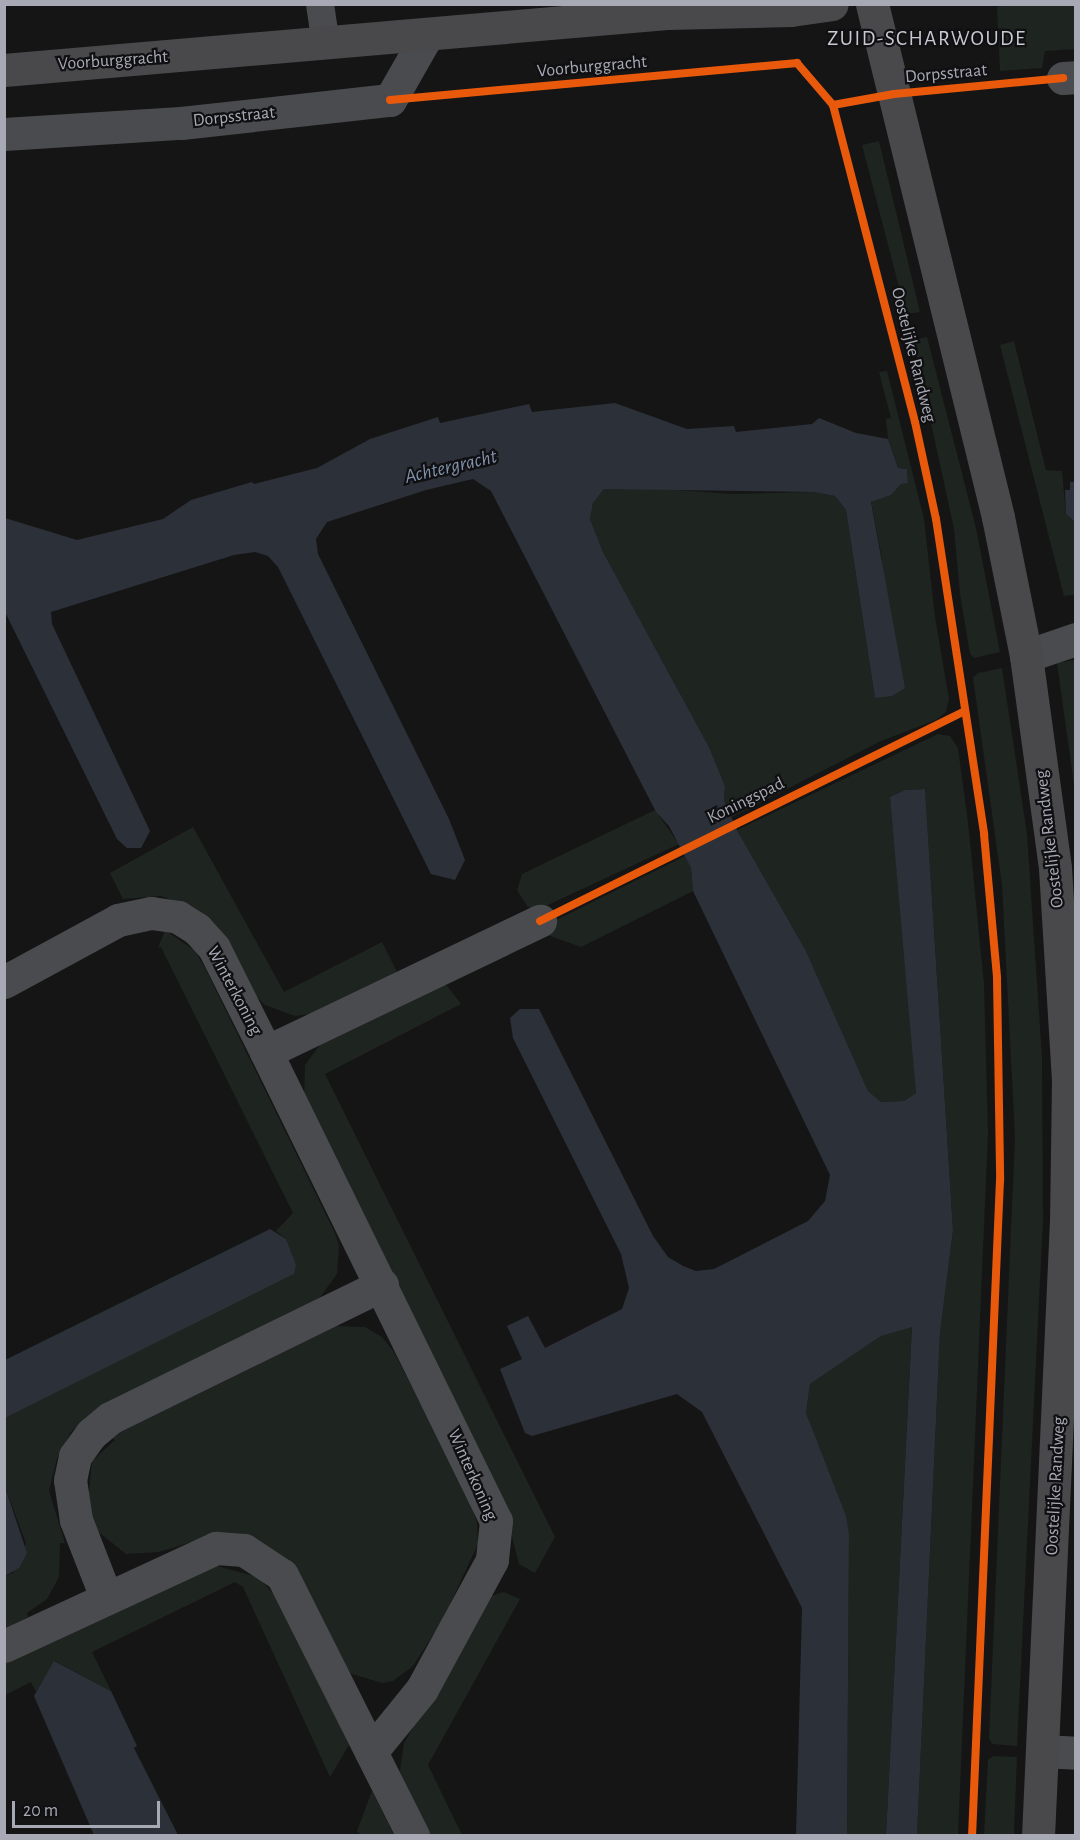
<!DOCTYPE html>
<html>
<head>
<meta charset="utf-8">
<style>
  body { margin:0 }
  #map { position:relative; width:1080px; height:1840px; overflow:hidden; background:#151515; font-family:"Alegreya Sans",sans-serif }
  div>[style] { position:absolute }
  .green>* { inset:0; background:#1e241f }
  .water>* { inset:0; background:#2c3038 }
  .lane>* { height:28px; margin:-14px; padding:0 14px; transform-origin:14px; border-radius:14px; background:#4a4b4e }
  .street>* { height:33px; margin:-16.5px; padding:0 16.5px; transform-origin:16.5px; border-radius:16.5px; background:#4a4b4e }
  .secondary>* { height:33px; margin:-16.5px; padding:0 16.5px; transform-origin:16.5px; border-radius:16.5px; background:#49494c }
  .cycleway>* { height:8px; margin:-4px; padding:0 4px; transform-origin:4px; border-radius:4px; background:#e8590c }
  span { translate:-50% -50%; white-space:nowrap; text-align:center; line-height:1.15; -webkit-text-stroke:4.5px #100f11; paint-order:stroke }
  .street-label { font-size:18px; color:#a7a9b5 }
  .water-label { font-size:20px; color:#8192ae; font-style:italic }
  .quarter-label { font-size:21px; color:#c8c9d2; letter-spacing:1.5px }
  .frame { position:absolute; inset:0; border:6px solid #a7a9b5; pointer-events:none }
  .scale { position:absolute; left:12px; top:1801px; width:148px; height:27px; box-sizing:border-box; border:3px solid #a7a9b5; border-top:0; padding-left:8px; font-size:18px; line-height:21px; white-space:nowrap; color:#a7a9b5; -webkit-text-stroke:4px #100f11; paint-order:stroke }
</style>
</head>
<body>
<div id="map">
  <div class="green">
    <i style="clip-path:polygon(1005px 5px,1075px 5px,1075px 49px,1045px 51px,1042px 68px,1000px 71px,997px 7px)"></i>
    <i style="clip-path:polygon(879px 141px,920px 312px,906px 314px,862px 145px)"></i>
    <i style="clip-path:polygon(927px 337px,976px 528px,1000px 652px,974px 658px,970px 654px,960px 594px,954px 529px,913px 340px)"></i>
    <i style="clip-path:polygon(1014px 341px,1046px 470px,1062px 471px,1066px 514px,1075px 522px,1075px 595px,1064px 596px,1000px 345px)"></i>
    <i style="clip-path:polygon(887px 371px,924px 519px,935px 617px,949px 699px,946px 712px,936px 720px,881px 741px,732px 817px,724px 800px,725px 786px,709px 747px,603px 552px,590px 519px,593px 503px,604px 489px,634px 487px,732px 494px,813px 492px,835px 496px,846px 510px,875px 698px,882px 559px,871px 501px,891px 495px,900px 484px,908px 482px,907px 469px,898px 468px,888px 439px,886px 419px,891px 418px,879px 372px)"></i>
    <i style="clip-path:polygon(1075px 660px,1076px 660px,1075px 792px,1057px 663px)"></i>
    <i style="clip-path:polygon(1002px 668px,1027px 834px,1042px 1057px,1043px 1220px,1017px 1746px,992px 1744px,989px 1738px,1015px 1137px,1002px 885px,973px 678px,978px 673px)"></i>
    <i style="clip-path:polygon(938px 734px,950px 736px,958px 748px,968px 822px,984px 984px,988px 1133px,958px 1835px,917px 1835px,940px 1333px,953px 1230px,925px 789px,905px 790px,890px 797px,915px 1062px,916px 1093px,904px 1101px,881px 1102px,868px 1091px,806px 951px,737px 830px)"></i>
    <i style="clip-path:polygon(655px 810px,679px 844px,535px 911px,527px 906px,517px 890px,522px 874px)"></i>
    <i style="clip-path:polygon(193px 827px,284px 992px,382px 942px,397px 972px,310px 1014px,295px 1016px,265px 1005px,252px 992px,194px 908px,161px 896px,123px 899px,110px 873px)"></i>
    <i style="clip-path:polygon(685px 856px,691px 868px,693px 891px,581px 947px,547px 935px,542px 927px)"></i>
    <i style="clip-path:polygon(165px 930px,195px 951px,206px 970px,335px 1233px,339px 1246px,337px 1274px,318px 1300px,85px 1419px,71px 1432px,57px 1459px,49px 1491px,65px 1543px,60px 1543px,59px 1577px,47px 1599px,27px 1613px,28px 1617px,5px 1629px,5px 1576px,13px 1573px,26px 1543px,5px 1487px,5px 1418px,294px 1274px,286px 1239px,276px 1231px,293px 1213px,161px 947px,158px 948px)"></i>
    <i style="clip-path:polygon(445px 983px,461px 1004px,325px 1074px,555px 1537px,535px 1573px,519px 1564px,507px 1517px,304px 1101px,305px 1065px,325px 1038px)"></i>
    <i style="clip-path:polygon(337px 1326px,365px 1327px,382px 1337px,394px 1352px,470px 1500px,477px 1523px,478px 1544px,442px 1621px,413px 1666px,393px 1681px,382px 1683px,349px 1673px,220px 1533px,159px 1552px,126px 1554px,96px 1530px,83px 1492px,89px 1491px,92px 1461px,115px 1440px,111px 1437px,128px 1425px)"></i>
    <i style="clip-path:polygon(912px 1326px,886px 1835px,847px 1835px,849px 1534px,806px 1413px,810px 1384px,881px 1336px)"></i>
    <i style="clip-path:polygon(213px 1565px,258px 1577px,285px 1606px,349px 1745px,330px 1777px,243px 1587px,235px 1582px,92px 1652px,111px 1691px,55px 1661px,36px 1692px,31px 1682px,5px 1695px,5px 1663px)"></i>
    <i style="clip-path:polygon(504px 1592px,520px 1599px,428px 1765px,462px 1835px,429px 1835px,403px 1785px,400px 1770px,404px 1743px,488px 1597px)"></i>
    <i style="clip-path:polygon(993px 1756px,1017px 1757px,1014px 1835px,984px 1835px,988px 1760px)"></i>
    <i style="clip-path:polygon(372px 1791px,394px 1835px,361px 1835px,357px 1831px)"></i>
  </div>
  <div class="water">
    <i style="clip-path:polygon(615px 403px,687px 429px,734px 426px,736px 432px,812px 424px,819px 418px,856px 433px,888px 439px,898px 468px,907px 469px,908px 483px,901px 484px,891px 495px,871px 502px,905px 688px,892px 696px,875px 698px,846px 510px,835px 496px,813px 492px,604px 489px,593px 503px,590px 519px,603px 552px,709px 747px,725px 786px,724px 800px,737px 830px,806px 951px,868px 1091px,881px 1102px,904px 1101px,916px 1093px,890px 797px,905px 790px,925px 789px,953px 1230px,940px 1333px,917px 1835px,886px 1835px,912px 1327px,881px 1336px,810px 1384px,806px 1413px,846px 1516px,849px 1534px,847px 1835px,796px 1835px,802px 1608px,702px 1412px,677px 1394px,532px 1436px,525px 1433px,500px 1369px,522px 1359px,507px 1326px,528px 1316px,545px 1348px,622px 1309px,629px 1288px,621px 1254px,513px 1038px,510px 1018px,520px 1009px,539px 1009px,653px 1236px,668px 1257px,683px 1266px,696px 1271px,714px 1269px,808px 1221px,825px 1201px,830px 1175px,693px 891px,691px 868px,669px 826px,656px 812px,491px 491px,473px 479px,426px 490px,327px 522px,316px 539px,318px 554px,449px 819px,465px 860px,455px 880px,431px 874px,278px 567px,268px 556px,255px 552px,234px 555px,51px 612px,52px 624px,150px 831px,141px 848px,127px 848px,117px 839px,5px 612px,5px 518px,77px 540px,163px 519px,191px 500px,252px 482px,254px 484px,317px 468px,370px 439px,438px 417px,440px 423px,529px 404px,532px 412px)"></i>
    <i style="clip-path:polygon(1070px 482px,1075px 482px,1075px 522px,1066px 514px,1065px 490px,1070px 490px)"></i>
    <i style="clip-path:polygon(270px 1229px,286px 1239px,296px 1265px,294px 1274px,5px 1418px,5px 1360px)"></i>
    <i style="clip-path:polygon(5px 1487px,27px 1553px,19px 1568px,5px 1576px)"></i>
    <i style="clip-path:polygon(54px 1661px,111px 1691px,137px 1746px,134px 1748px,178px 1835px,94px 1835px,34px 1696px)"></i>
  </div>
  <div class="lane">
    <i style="left:320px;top:4px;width:41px;rotate:81.7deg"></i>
  </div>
  <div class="street">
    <i style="left:1063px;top:78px;width:13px;rotate:-4deg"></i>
    <i style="left:4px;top:134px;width:177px;rotate:-3.6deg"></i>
    <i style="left:181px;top:123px;width:210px;rotate:-6.3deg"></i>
    <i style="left:390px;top:100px;width:73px;rotate:-60.3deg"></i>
    <i style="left:1026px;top:656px;width:53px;rotate:-18.8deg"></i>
    <i style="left:4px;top:982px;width:130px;rotate:-28.5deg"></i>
    <i style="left:118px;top:920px;width:34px;rotate:-12deg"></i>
    <i style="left:151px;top:913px;width:27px;rotate:8deg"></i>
    <i style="left:178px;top:917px;width:22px;rotate:32deg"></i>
    <i style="left:197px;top:929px;width:25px;rotate:48deg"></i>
    <i style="left:214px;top:948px;width:116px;rotate:63.4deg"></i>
    <i style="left:266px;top:1052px;width:522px;rotate:63.88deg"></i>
    <i style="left:496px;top:1521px;width:39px;rotate:96deg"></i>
    <i style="left:492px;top:1560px;width:147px;rotate:118.5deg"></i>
    <i style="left:422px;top:1689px;width:81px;rotate:129deg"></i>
    <i style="left:266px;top:1052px;width:304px;rotate:-25.6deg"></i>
    <i style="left:106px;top:1597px;width:83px;rotate:-111.3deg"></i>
    <i style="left:76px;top:1520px;width:40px;rotate:-98.5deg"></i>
    <i style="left:70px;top:1480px;width:25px;rotate:-78deg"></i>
    <i style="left:75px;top:1456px;width:27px;rotate:-54deg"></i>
    <i style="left:91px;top:1434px;width:25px;rotate:-40deg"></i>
    <i style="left:110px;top:1418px;width:303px;rotate:-26.1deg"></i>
    <i style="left:4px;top:1646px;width:234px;rotate:-24.8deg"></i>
    <i style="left:216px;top:1548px;width:28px;rotate:4deg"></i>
    <i style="left:244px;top:1550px;width:45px;rotate:33.3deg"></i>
    <i style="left:282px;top:1575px;width:292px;rotate:63.3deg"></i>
    <i style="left:1042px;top:1751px;width:34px;rotate:3deg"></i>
  </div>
  <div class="secondary">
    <i style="left:872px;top:4px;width:528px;rotate:76.2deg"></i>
    <i style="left:998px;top:517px;width:142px;rotate:78.6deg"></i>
    <i style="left:1026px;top:656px;width:214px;rotate:82.2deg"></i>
    <i style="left:1055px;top:868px;width:212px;rotate:86.5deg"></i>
    <i style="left:1068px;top:1080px;width:140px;rotate:90.8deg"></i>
    <i style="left:1066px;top:1220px;width:617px;rotate:92.6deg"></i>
    <i style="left:4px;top:70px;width:665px;rotate:-4.91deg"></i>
    <i style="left:667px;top:13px;width:124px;rotate:-1.4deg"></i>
    <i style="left:791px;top:10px;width:41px;rotate:-8.3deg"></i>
  </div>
  <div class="cycleway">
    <i style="left:797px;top:63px;width:55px;rotate:49.4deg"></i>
    <i style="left:833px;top:105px;width:327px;rotate:75.5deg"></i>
    <i style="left:915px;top:422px;width:99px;rotate:77.8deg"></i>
    <i style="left:936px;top:519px;width:319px;rotate:81.3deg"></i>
    <i style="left:984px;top:834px;width:145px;rotate:84.8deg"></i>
    <i style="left:997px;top:978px;width:202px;rotate:89.1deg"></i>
    <i style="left:1000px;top:1180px;width:657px;rotate:92.44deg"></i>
    <i style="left:390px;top:100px;width:409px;rotate:-5.2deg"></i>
    <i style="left:833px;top:105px;width:62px;rotate:-10.2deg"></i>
    <i style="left:894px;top:94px;width:170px;rotate:-5.4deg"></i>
    <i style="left:540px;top:921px;width:474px;rotate:-26.3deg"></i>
  </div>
  <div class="street-label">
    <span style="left:113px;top:61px;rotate:-4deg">Voorburggracht</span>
    <span style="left:592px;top:67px;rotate:-5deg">Voorburggracht</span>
    <span style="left:946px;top:74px;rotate:-5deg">Dorpsstraat</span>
    <span style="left:234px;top:117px;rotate:-6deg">Dorpsstraat</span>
    <span style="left:913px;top:355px;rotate:76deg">Oostelijke Randweg</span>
    <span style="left:746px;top:801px;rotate:-26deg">Koningspad</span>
    <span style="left:1050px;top:839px;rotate:-97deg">Oostelijke Randweg</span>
    <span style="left:234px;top:991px;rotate:62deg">Winterkoning</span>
    <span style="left:472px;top:1475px;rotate:66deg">Winterkoning</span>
    <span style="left:1056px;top:1486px;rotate:-87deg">Oostelijke Randweg</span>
  </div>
  <div class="water-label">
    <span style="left:451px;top:467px;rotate:-13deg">Achtergracht</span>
  </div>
  <div class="quarter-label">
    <span style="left:927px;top:39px">ZUID-SCHARWOUDE</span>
  </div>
  <div class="frame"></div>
  <div class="scale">20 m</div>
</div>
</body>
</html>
